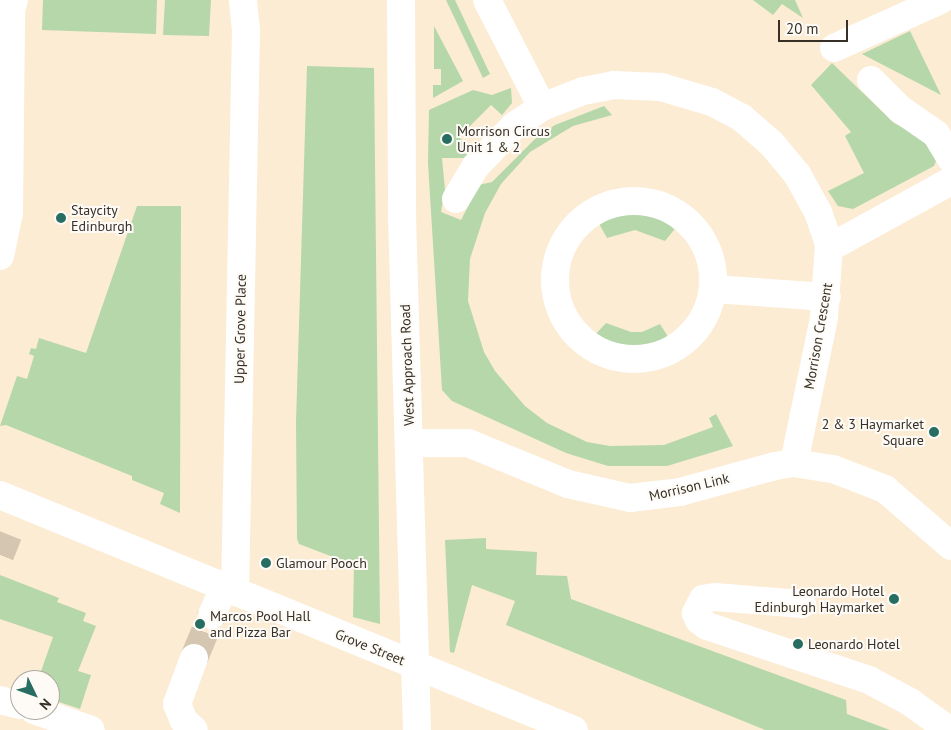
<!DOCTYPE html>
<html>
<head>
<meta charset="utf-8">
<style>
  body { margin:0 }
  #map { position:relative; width:951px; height:730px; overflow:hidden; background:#fcecd4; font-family:"PT Sans",sans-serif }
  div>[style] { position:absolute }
  .green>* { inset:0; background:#b5d7a9 }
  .minor-tunnel>* { height:28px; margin-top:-14px; transform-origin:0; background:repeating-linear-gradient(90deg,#d4c6b1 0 28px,transparent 0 42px) }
  .minor>* { height:28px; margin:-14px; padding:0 14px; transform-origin:14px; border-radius:14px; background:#fff }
  .minor>.ring { margin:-14px; padding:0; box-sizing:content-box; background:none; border:28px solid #fff; border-radius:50% }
  .dots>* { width:14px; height:14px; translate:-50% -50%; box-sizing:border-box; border:2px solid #fefbf6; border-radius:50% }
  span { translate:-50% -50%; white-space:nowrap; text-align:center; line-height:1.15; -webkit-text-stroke:4px #fefbf6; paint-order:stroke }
  .poi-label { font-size:14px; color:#363027 }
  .left { translate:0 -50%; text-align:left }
  .right { translate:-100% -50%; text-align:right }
  .street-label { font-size:14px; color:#363027 }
  .north { position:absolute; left:10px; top:670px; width:50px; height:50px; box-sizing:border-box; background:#fefbf6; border:1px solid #aeaaa3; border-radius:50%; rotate:132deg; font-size:14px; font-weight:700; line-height:20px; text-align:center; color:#363027 }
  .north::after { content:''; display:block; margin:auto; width:18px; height:22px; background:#276d61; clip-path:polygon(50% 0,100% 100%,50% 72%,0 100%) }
  .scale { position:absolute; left:778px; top:20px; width:70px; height:22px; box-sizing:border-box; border:2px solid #363027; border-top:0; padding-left:6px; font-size:15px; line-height:18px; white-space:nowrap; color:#363027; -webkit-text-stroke:4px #fefbf6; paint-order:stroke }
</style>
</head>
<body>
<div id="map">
  <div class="green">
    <i style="clip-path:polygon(43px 0,157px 0,156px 34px,42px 30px)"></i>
    <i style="clip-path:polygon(165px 0,211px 0,209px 36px,163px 35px)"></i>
    <i style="clip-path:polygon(446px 0,455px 0,490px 74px,483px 78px)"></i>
    <i style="clip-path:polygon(753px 0,795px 0,803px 18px,782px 4px,773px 15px)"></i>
    <i style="clip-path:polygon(434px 26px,463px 81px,433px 98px,433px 85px,441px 85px,441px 69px,434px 69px)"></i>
    <i style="clip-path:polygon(910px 31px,941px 95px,862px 54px)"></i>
    <i style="clip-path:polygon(832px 63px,894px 123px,929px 141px,936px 161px,934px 166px,853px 209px,838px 206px,828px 191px,864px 173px,845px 136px,851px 132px,811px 85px)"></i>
    <i style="clip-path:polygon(307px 66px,374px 68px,380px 624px,353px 617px,354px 565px,299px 544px,297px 539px,296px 422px)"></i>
    <i style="clip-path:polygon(511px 88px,512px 103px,502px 115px,491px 105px,459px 137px,473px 151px,464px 158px,442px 158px,445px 190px,441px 212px,461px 220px,479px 185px,492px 182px,535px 139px,555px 125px,604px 106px,612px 115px,573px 126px,530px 152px,501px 184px,485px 213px,470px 259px,468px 301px,484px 352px,495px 371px,525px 406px,547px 423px,587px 442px,610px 446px,664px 445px,713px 427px,709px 418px,716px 414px,733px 446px,667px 466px,608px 466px,566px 453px,452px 401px,442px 390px,428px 163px,429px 110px,473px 90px,492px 95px)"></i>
    <i style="clip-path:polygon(137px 206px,181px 206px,180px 513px,160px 504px,164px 493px,132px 480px,132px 476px,6px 425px,0 426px,17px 376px,27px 379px,34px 356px,29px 354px,31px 348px,36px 349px,39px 338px,86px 353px)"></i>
    <i style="clip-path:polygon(633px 209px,661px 214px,678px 225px,665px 241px,635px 230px,607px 238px,597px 220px,618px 211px)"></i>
    <i style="clip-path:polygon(606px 323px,631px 332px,642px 332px,660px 324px,670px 340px,641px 350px,614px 348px,593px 337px)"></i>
    <i style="clip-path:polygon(486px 538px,486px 549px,537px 552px,536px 575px,567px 576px,571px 599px,846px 700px,847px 714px,890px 730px,765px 730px,506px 625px,515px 601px,472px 585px,454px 653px,450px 652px,445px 540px)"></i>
    <i style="clip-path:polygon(0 575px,59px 598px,57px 602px,86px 613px,83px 621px,96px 626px,78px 671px,91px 675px,80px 709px,50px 699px,50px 680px,38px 680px,53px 637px,0 619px)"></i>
  </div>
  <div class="minor-tunnel">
    <i style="left:0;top:555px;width:22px;rotate:-68deg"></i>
    <i style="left:194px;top:658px;width:47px;rotate:-67.3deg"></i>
  </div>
  <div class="minor">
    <i style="left:401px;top:0;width:216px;rotate:89.7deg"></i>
    <i style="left:402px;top:216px;width:514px;rotate:88.33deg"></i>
    <i style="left:487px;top:0;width:120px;rotate:62.8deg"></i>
    <i style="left:834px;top:48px;width:117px;rotate:-24.2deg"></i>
    <i style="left:871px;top:80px;width:41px;rotate:45deg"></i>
    <i style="left:900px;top:109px;width:44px;rotate:34.8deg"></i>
    <i style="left:936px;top:134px;width:29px;rotate:59deg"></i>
    <i style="left:456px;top:199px;width:39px;rotate:-59deg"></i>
    <i style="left:476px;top:166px;width:55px;rotate:-46.5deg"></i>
    <i style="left:514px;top:126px;width:34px;rotate:-34deg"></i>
    <i style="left:542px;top:107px;width:44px;rotate:-21.3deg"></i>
    <i style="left:583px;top:91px;width:32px;rotate:-11deg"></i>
    <i style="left:614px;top:85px;width:47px;rotate:2.4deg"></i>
    <i style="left:661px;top:87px;width:53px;rotate:16.4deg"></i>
    <i style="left:712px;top:102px;width:34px;rotate:28deg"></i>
    <i style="left:742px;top:118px;width:38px;rotate:41deg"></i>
    <i style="left:771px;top:143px;width:40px;rotate:50deg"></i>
    <i style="left:797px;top:174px;width:43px;rotate:61.1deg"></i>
    <i style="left:818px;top:212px;width:34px;rotate:71deg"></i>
    <i style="left:829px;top:244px;width:74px;rotate:93.9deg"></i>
    <i style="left:824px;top:318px;width:148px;rotate:101.7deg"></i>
    <i class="ring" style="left:555px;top:201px;width:130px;height:130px"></i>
    <i style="left:829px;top:248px;width:139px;rotate:-28.8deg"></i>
    <i style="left:0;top:256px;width:44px;rotate:-78.2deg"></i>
    <i style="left:9px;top:213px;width:203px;rotate:-89.4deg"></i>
    <i style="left:11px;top:10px;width:10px;rotate:-73deg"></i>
    <i style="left:713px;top:289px;width:114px;rotate:4deg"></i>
    <i style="left:409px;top:443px;width:59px"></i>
    <i style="left:468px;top:443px;width:108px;rotate:22.3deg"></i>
    <i style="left:568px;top:484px;width:64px;rotate:12.7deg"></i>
    <i style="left:630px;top:498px;width:50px;rotate:-6.8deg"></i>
    <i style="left:680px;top:492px;width:98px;rotate:-15.3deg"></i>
    <i style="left:775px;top:466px;width:19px;rotate:-9deg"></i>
    <i style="left:794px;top:463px;width:39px;rotate:9deg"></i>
    <i style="left:833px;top:469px;width:56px;rotate:21deg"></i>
    <i style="left:885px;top:489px;width:87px;rotate:40.8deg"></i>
    <i style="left:0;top:495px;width:620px;rotate:22.26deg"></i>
    <i style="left:235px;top:592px;width:562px;rotate:-88.88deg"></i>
    <i style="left:246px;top:30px;width:30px;rotate:-96deg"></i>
    <i style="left:802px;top:604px;width:87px;rotate:-175.4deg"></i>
    <i style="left:715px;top:597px;width:12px;rotate:171deg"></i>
    <i style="left:703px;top:599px;width:16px;rotate:117deg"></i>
    <i style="left:696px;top:613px;width:8px;rotate:67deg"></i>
    <i style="left:699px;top:620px;width:10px;rotate:37deg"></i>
    <i style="left:707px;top:626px;width:171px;rotate:18.4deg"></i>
    <i style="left:869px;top:680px;width:47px;rotate:28.2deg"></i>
    <i style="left:910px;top:702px;width:48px;rotate:35.7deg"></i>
    <i style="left:212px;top:615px;width:30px;rotate:-67deg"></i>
    <i style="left:194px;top:658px;width:49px;rotate:110.3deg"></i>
    <i style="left:177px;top:704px;width:18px;rotate:68deg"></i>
    <i style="left:184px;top:721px;width:13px;rotate:42deg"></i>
    <i style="left:0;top:700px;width:21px;rotate:14deg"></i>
    <i style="left:34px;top:710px;width:60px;rotate:19.3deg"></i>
  </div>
  <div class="dots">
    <i style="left:447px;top:139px;background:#276d61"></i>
    <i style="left:61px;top:218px;background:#276d61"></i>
    <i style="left:934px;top:432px;background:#276d61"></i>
    <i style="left:266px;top:563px;background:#276d61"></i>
    <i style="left:894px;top:599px;background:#276d61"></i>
    <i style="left:200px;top:624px;background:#276d61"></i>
    <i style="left:798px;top:644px;background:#276d61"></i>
  </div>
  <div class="poi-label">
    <span class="left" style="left:457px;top:139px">Morrison Circus<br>Unit 1 &amp; 2</span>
    <span class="left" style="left:71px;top:218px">Staycity<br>Edinburgh</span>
    <span class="right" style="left:924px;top:432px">2 &amp; 3 Haymarket<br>Square</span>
    <span class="left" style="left:276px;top:563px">Glamour Pooch</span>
    <span class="right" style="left:884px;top:599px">Leonardo Hotel<br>Edinburgh Haymarket</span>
    <span class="left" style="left:210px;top:624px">Marcos Pool Hall<br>and Pizza Bar</span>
    <span class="left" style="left:808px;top:644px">Leonardo Hotel</span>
  </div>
  <div class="street-label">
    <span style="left:240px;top:329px;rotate:-89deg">Upper Grove Place</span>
    <span style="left:818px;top:336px;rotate:-80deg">Morrison Crescent</span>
    <span style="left:407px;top:365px;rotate:-92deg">West Approach Road</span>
    <span style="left:689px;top:487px;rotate:-13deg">Morrison Link</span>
    <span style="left:370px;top:647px;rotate:22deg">Grove Street</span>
  </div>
  <div class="north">N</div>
  <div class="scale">20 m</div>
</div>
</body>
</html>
